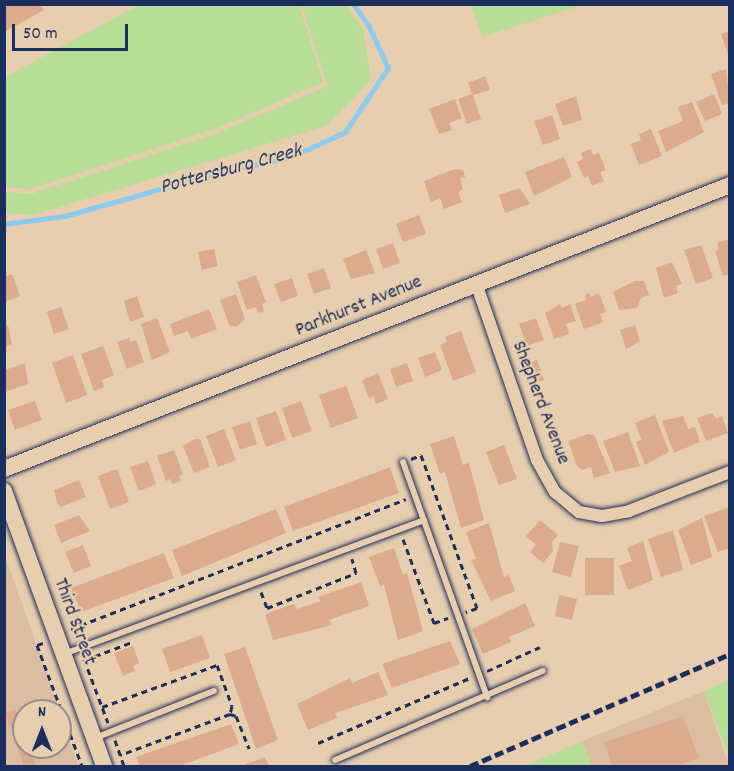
<!DOCTYPE html>
<html>
<head>
<meta charset="utf-8">
<style>
  body { margin:0 }
  #map { position:relative; width:734px; height:771px; overflow:hidden; background:#e6ceae; font-family:Dekko,sans-serif }
  div>[style] { position:absolute }
  .built>* { inset:0; background:#dbbea1 }
  .green>* { inset:0; background:#b8dd97 }
  .stream>* { height:4.5px; margin:-2.25px; padding:0 2.25px; transform-origin:2.25px; border-radius:2.25px; background:#8ecaee }
  .building>* { inset:0; background:#dcab8e }
  .path>* { height:3px; margin-top:-1.5px; transform-origin:0; background:repeating-linear-gradient(90deg,#1b2f5e 0 6px,transparent 0 10.5px) }
  .roads { filter:drop-shadow(0 0 2px #1b2f5e) drop-shadow(0 0 2px #1b2f5e) }
  .lane>* { height:6px; margin:-3px; padding:0 3px; transform-origin:3px; border-radius:3px; background:#e6ceae }
  .street>* { height:12px; margin:-6px; padding:0 6px; transform-origin:6px; border-radius:6px; background:#e6ceae }
  .secondary>* { height:16px; margin:-8px; padding:0 8px; transform-origin:8px; border-radius:8px; background:#e6ceae }
  .rail>* { height:4.5px; margin-top:-2.25px; transform-origin:0; background:repeating-linear-gradient(90deg,#1b2f5e 0 9px,transparent 0 13.5px) }
  span { translate:-50% -50%; white-space:nowrap; text-align:center; line-height:1.15; -webkit-text-stroke:4.5px #e6ceae; paint-order:stroke }
  .street-label { font-size:20px; color:#1b2f5e }
  .water-label { font-size:21px; color:#263e6c; font-style:italic }
  .frame { position:absolute; inset:0; border:6px solid #1b2f5e; pointer-events:none }
  .north { position:absolute; left:12px; top:699px; width:60px; height:60px; box-sizing:border-box; background:#e6ceae; border:2px solid #958e8e; border-radius:50%; rotate:0deg; font-size:16px; font-weight:700; line-height:24px; text-align:center; color:#1b2f5e }
  .north::after { content:''; display:block; margin:auto; width:21px; height:27px; background:#1b2f5e; clip-path:polygon(50% 0,100% 100%,50% 72%,0 100%) }
  .scale { position:absolute; left:12px; top:24px; width:116px; height:27px; box-sizing:border-box; border:3px solid #1b2f5e; border-top:0; padding-left:8px; font-size:18px; line-height:21px; white-space:nowrap; color:#1b2f5e; -webkit-text-stroke:4px #e6ceae; paint-order:stroke }
</style>
</head>
<body>
<div id="map">
  <div class="built">
    <i style="clip-path:polygon(4px 553px,60px 711px,24px 711px,24px 747px,60px 747px,60px 712px,78px 766px,5px 766px)"></i>
    <i style="clip-path:polygon(704px 691px,729px 766px,592px 766px,582px 741px)"></i>
  </div>
  <div class="green">
    <i style="clip-path:polygon(471px 4px,582px 4px,582px 5px,482px 37px)"></i>
    <i style="clip-path:polygon(299px 5px,323px 82px,215px 129px,30px 189px,5px 187px,5px 77px,139px 5px)"></i>
    <i style="clip-path:polygon(302px 5px,346px 5px,363px 30px,371px 80px,326px 126px,33px 215px,5px 213px,5px 192px,31px 194px,215px 134px,328px 86px)"></i>
    <i style="clip-path:polygon(729px 680px,729px 756px,704px 691px)"></i>
    <i style="clip-path:polygon(582px 741px,592px 766px,525px 766px)"></i>
  </div>
  <div class="stream">
    <i style="left:4px;top:224px;width:62px;rotate:-7.5deg"></i>
    <i style="left:65px;top:216px;width:168px;rotate:-15.9deg"></i>
    <i style="left:227px;top:170px;width:63px;rotate:-11deg"></i>
    <i style="left:289px;top:158px;width:62px;rotate:-24.9deg"></i>
    <i style="left:345px;top:132px;width:77px;rotate:-56.1deg"></i>
    <i style="left:388px;top:68px;width:45px;rotate:-114.9deg"></i>
    <i style="left:369px;top:27px;width:28px;rotate:-125deg"></i>
  </div>
  <div class="building">
    <i style="clip-path:polygon(4px 4px,41px 4px,44px 10px,4px 32px)"></i>
    <i style="clip-path:polygon(730px 31px,730px 57px,729px 57px,721px 34px)"></i>
    <i style="clip-path:polygon(726px 69px,730px 103px,722px 105px,711px 74px)"></i>
    <i style="clip-path:polygon(485px 76px,490px 90px,473px 95px,481px 119px,467px 124px,458px 99px,472px 94px,468px 83px)"></i>
    <i style="clip-path:polygon(714px 94px,722px 114px,705px 121px,696px 102px)"></i>
    <i style="clip-path:polygon(576px 96px,582px 120px,563px 126px,555px 104px)"></i>
    <i style="clip-path:polygon(455px 99px,462px 118px,449px 123px,452px 130px,439px 134px,429px 109px)"></i>
    <i style="clip-path:polygon(692px 102px,704px 132px,666px 152px,658px 131px,683px 121px,678px 107px)"></i>
    <i style="clip-path:polygon(552px 115px,560px 139px,543px 145px,534px 121px)"></i>
    <i style="clip-path:polygon(651px 129px,662px 156px,639px 165px,631px 144px,641px 140px,639px 134px)"></i>
    <i style="clip-path:polygon(591px 149px,593px 155px,599px 153px,606px 170px,600px 172px,604px 181px,592px 186px,588px 176px,584px 178px,577px 162px,583px 159px,581px 153px)"></i>
    <i style="clip-path:polygon(564px 157px,572px 177px,534px 196px,525px 172px)"></i>
    <i style="clip-path:polygon(455px 169px,463px 170px,465px 177px,460px 179px,463px 189px,458px 192px,462px 202px,444px 209px,440px 198px,431px 202px,424px 181px)"></i>
    <i style="clip-path:polygon(520px 188px,530px 204px,505px 213px,499px 195px)"></i>
    <i style="clip-path:polygon(419px 215px,426px 234px,403px 242px,396px 224px)"></i>
    <i style="clip-path:polygon(729px 239px,730px 274px,723px 276px,715px 251px,719px 250px,717px 243px)"></i>
    <i style="clip-path:polygon(393px 243px,400px 263px,383px 269px,376px 249px)"></i>
    <i style="clip-path:polygon(701px 245px,713px 278px,696px 284px,684px 250px)"></i>
    <i style="clip-path:polygon(214px 249px,218px 266px,202px 270px,198px 252px)"></i>
    <i style="clip-path:polygon(366px 250px,375px 273px,351px 279px,343px 259px)"></i>
    <i style="clip-path:polygon(672px 262px,682px 284px,676px 286px,678px 293px,664px 298px,656px 268px)"></i>
    <i style="clip-path:polygon(324px 268px,331px 288px,314px 294px,307px 274px)"></i>
    <i style="clip-path:polygon(12px 274px,20px 296px,4px 302px,4px 277px)"></i>
    <i style="clip-path:polygon(256px 275px,266px 302px,262px 304px,264px 311px,258px 313px,256px 307px,247px 310px,237px 282px)"></i>
    <i style="clip-path:polygon(292px 278px,298px 296px,281px 302px,274px 284px)"></i>
    <i style="clip-path:polygon(635px 281px,644px 281px,649px 295px,641px 298px,637px 308px,619px 310px,613px 292px)"></i>
    <i style="clip-path:polygon(589px 293px,591px 297px,599px 293px,606px 312px,600px 314px,603px 322px,584px 329px,575px 304px,586px 300px,585px 295px)"></i>
    <i style="clip-path:polygon(236px 294px,245px 319px,236px 327px,229px 325px,220px 300px)"></i>
    <i style="clip-path:polygon(137px 296px,144px 317px,130px 322px,124px 301px)"></i>
    <i style="clip-path:polygon(560px 304px,562px 308px,570px 304px,576px 321px,566px 324px,569px 334px,554px 339px,545px 313px)"></i>
    <i style="clip-path:polygon(61px 307px,69px 329px,54px 334px,47px 312px)"></i>
    <i style="clip-path:polygon(209px 309px,217px 329px,191px 339px,188px 331px,174px 336px,170px 324px)"></i>
    <i style="clip-path:polygon(157px 318px,170px 352px,152px 360px,141px 324px)"></i>
    <i style="clip-path:polygon(536px 318px,544px 340px,527px 346px,519px 324px)"></i>
    <i style="clip-path:polygon(8px 325px,12px 345px,4px 347px,4px 326px)"></i>
    <i style="clip-path:polygon(635px 325px,640px 341px,626px 349px,620px 330px)"></i>
    <i style="clip-path:polygon(461px 331px,476px 372px,453px 381px,440px 345px,447px 342px,445px 337px)"></i>
    <i style="clip-path:polygon(129px 338px,130px 342px,136px 340px,144px 362px,127px 369px,117px 342px)"></i>
    <i style="clip-path:polygon(103px 346px,114px 375px,102px 380px,104px 387px,94px 391px,81px 354px)"></i>
    <i style="clip-path:polygon(435px 352px,442px 370px,425px 377px,418px 358px)"></i>
    <i style="clip-path:polygon(73px 355px,87px 395px,66px 403px,52px 363px)"></i>
    <i style="clip-path:polygon(537px 360px,544px 380px,529px 385px,522px 365px)"></i>
    <i style="clip-path:polygon(25px 363px,28px 384px,5px 392px,5px 370px)"></i>
    <i style="clip-path:polygon(407px 363px,413px 381px,396px 387px,390px 369px)"></i>
    <i style="clip-path:polygon(378px 373px,388px 399px,376px 404px,373px 396px,369px 398px,362px 380px)"></i>
    <i style="clip-path:polygon(346px 386px,358px 418px,331px 428px,319px 395px)"></i>
    <i style="clip-path:polygon(35px 401px,42px 420px,15px 430px,8px 410px)"></i>
    <i style="clip-path:polygon(301px 401px,312px 431px,292px 438px,282px 408px)"></i>
    <i style="clip-path:polygon(276px 411px,286px 440px,266px 447px,256px 418px)"></i>
    <i style="clip-path:polygon(713px 413px,716px 419px,722px 416px,728px 433px,706px 441px,697px 418px)"></i>
    <i style="clip-path:polygon(655px 415px,669px 452px,645px 465px,636px 442px,642px 440px,635px 423px)"></i>
    <i style="clip-path:polygon(683px 416px,688px 429px,695px 427px,700px 442px,674px 453px,662px 421px)"></i>
    <i style="clip-path:polygon(250px 421px,257px 444px,240px 450px,232px 427px)"></i>
    <i style="clip-path:polygon(224px 429px,236px 460px,218px 467px,206px 436px)"></i>
    <i style="clip-path:polygon(628px 432px,640px 466px,615px 472px,603px 441px)"></i>
    <i style="clip-path:polygon(588px 434px,594px 435px,610px 473px,594px 478px,591px 467px,582px 470px,577px 466px,568px 441px)"></i>
    <i style="clip-path:polygon(454px 436px,463px 465px,469px 463px,484px 520px,461px 528px,445px 472px,440px 474px,430px 444px)"></i>
    <i style="clip-path:polygon(194px 439px,200px 439px,210px 467px,194px 473px,183px 446px)"></i>
    <i style="clip-path:polygon(504px 445px,517px 479px,499px 485px,486px 452px)"></i>
    <i style="clip-path:polygon(174px 450px,183px 474px,179px 476px,181px 481px,172px 484px,170px 479px,166px 481px,157px 456px)"></i>
    <i style="clip-path:polygon(148px 461px,156px 484px,139px 491px,130px 467px)"></i>
    <i style="clip-path:polygon(390px 467px,399px 493px,293px 531px,284px 507px)"></i>
    <i style="clip-path:polygon(117px 469px,129px 502px,110px 509px,98px 476px)"></i>
    <i style="clip-path:polygon(79px 480px,86px 497px,61px 507px,57px 503px,54px 490px)"></i>
    <i style="clip-path:polygon(730px 507px,730px 548px,718px 552px,704px 516px)"></i>
    <i style="clip-path:polygon(276px 509px,286px 533px,182px 576px,172px 550px)"></i>
    <i style="clip-path:polygon(79px 515px,90px 531px,61px 543px,54px 525px)"></i>
    <i style="clip-path:polygon(702px 518px,712px 557px,691px 565px,678px 530px)"></i>
    <i style="clip-path:polygon(540px 520px,558px 535px,552px 542px,553px 551px,543px 563px,530px 552px,536px 545px,526px 536px)"></i>
    <i style="clip-path:polygon(489px 523px,504px 577px,509px 575px,515px 591px,491px 601px,471px 560px,476px 559px,466px 532px)"></i>
    <i style="clip-path:polygon(673px 530px,683px 570px,661px 577px,648px 539px)"></i>
    <i style="clip-path:polygon(643px 541px,653px 580px,628px 590px,619px 566px,632px 561px,627px 548px)"></i>
    <i style="clip-path:polygon(560px 542px,579px 546px,571px 577px,552px 572px)"></i>
    <i style="clip-path:polygon(83px 545px,91px 566px,74px 573px,65px 552px)"></i>
    <i style="clip-path:polygon(394px 548px,403px 575px,407px 573px,423px 631px,398px 640px,384px 585px,380px 586px,369px 557px)"></i>
    <i style="clip-path:polygon(164px 553px,174px 578px,81px 612px,71px 588px)"></i>
    <i style="clip-path:polygon(585px 558px,614px 558px,614px 595px,585px 595px)"></i>
    <i style="clip-path:polygon(361px 582px,369px 606px,329px 620px,332px 625px,273px 640px,265px 614px,294px 604px,297px 609px,321px 601px,318px 597px)"></i>
    <i style="clip-path:polygon(559px 595px,577px 599px,572px 620px,555px 616px)"></i>
    <i style="clip-path:polygon(525px 603px,535px 626px,509px 637px,511px 642px,483px 654px,472px 629px)"></i>
    <i style="clip-path:polygon(202px 635px,210px 658px,170px 672px,162px 649px)"></i>
    <i style="clip-path:polygon(450px 641px,460px 664px,392px 688px,382px 664px)"></i>
    <i style="clip-path:polygon(133px 646px,139px 663px,133px 666px,135px 671px,123px 676px,114px 653px)"></i>
    <i style="clip-path:polygon(245px 647px,278px 740px,256px 749px,224px 654px)"></i>
    <i style="clip-path:polygon(378px 672px,388px 695px,335px 713px,337px 718px,308px 730px,297px 704px,350px 678px,352px 683px)"></i>
    <i style="clip-path:polygon(15px 709px,24px 733px,24px 747px,29px 747px,37px 766px,24px 766px,5px 713px)"></i>
    <i style="clip-path:polygon(683px 716px,699px 758px,675px 766px,612px 766px,604px 742px)"></i>
    <i style="clip-path:polygon(231px 724px,239px 744px,179px 766px,140px 766px,136px 757px)"></i>
    <i style="clip-path:polygon(265px 757px,269px 766px,241px 766px)"></i>
  </div>
  <div class="path">
    <i style="left:411px;top:459px;width:11px;rotate:-22deg"></i>
    <i style="left:421px;top:455px;width:163px;rotate:69.9deg"></i>
    <i style="left:477px;top:608px;width:12px;rotate:160deg"></i>
    <i style="left:403px;top:539px;width:90px;rotate:69.7deg"></i>
    <i style="left:434px;top:623px;width:15px;rotate:-20deg"></i>
    <i style="left:261px;top:592px;width:17px;rotate:69deg"></i>
    <i style="left:267px;top:608px;width:96px;rotate:-21.5deg"></i>
    <i style="left:356px;top:573px;width:15px;rotate:-106deg"></i>
    <i style="left:71px;top:629px;width:359px;rotate:-21.2deg"></i>
    <i style="left:43px;top:643px;width:6px;rotate:162deg"></i>
    <i style="left:37px;top:645px;width:129px;rotate:69.6deg"></i>
    <i style="left:84px;top:659px;width:68px;rotate:69.4deg"></i>
    <i style="left:85px;top:660px;width:50px;rotate:-21deg"></i>
    <i style="left:487px;top:671px;width:58px;rotate:-24.4deg"></i>
    <i style="left:102px;top:707px;width:122px;rotate:-20.1deg"></i>
    <i style="left:217px;top:665px;width:44px;rotate:69.9deg"></i>
    <i style="left:232px;top:706px;width:8px;rotate:104deg"></i>
    <i style="left:230px;top:714px;width:117px;rotate:159.6deg"></i>
    <i style="left:230px;top:714px;width:6px;rotate:18deg"></i>
    <i style="left:236px;top:716px;width:35px;rotate:68deg"></i>
    <i style="left:115px;top:740px;width:28px;rotate:71deg"></i>
    <i style="left:318px;top:743px;width:165px;rotate:-23.2deg"></i>
  </div>
  <div class="roads">
    <div class="lane">
      <i style="left:403px;top:462px;width:250px;rotate:70.3deg"></i>
      <i style="left:64px;top:654px;width:384px;rotate:-20.4deg"></i>
      <i style="left:95px;top:738px;width:128px;rotate:-21.6deg"></i>
      <i style="left:335px;top:760px;width:226px;rotate:-23.2deg"></i>
    </div>
    <div class="street">
      <i style="left:476px;top:283px;width:187px;rotate:71deg"></i>
      <i style="left:537px;top:460px;width:37px;rotate:61deg"></i>
      <i style="left:555px;top:492px;width:31px;rotate:40deg"></i>
      <i style="left:579px;top:512px;width:23px;rotate:10deg"></i>
      <i style="left:602px;top:516px;width:27px;rotate:-10deg"></i>
      <i style="left:629px;top:511px;width:108px;rotate:-21.1deg"></i>
    </div>
    <div class="secondary">
      <i style="left:4px;top:469px;width:780px;rotate:-21.36deg"></i>
      <i style="left:4px;top:491px;width:293px;rotate:70deg"></i>
    </div>
  </div>
  <div class="rail">
    <i style="left:470px;top:766px;width:283px;rotate:-23.3deg"></i>
  </div>
  <div class="street-label">
    <span style="left:359px;top:307px;rotate:-22deg">Parkhurst Avenue</span>
    <span style="left:540px;top:403px;rotate:69deg">Shepherd Avenue</span>
    <span style="left:74px;top:622px;rotate:70deg">Third Street</span>
  </div>
  <div class="water-label">
    <span style="left:231px;top:170px;rotate:-15deg">Pottersburg Creek</span>
  </div>
  <div class="frame"></div>
  <div class="north">N</div>
  <div class="scale">50 m</div>
</div>
</body>
</html>
